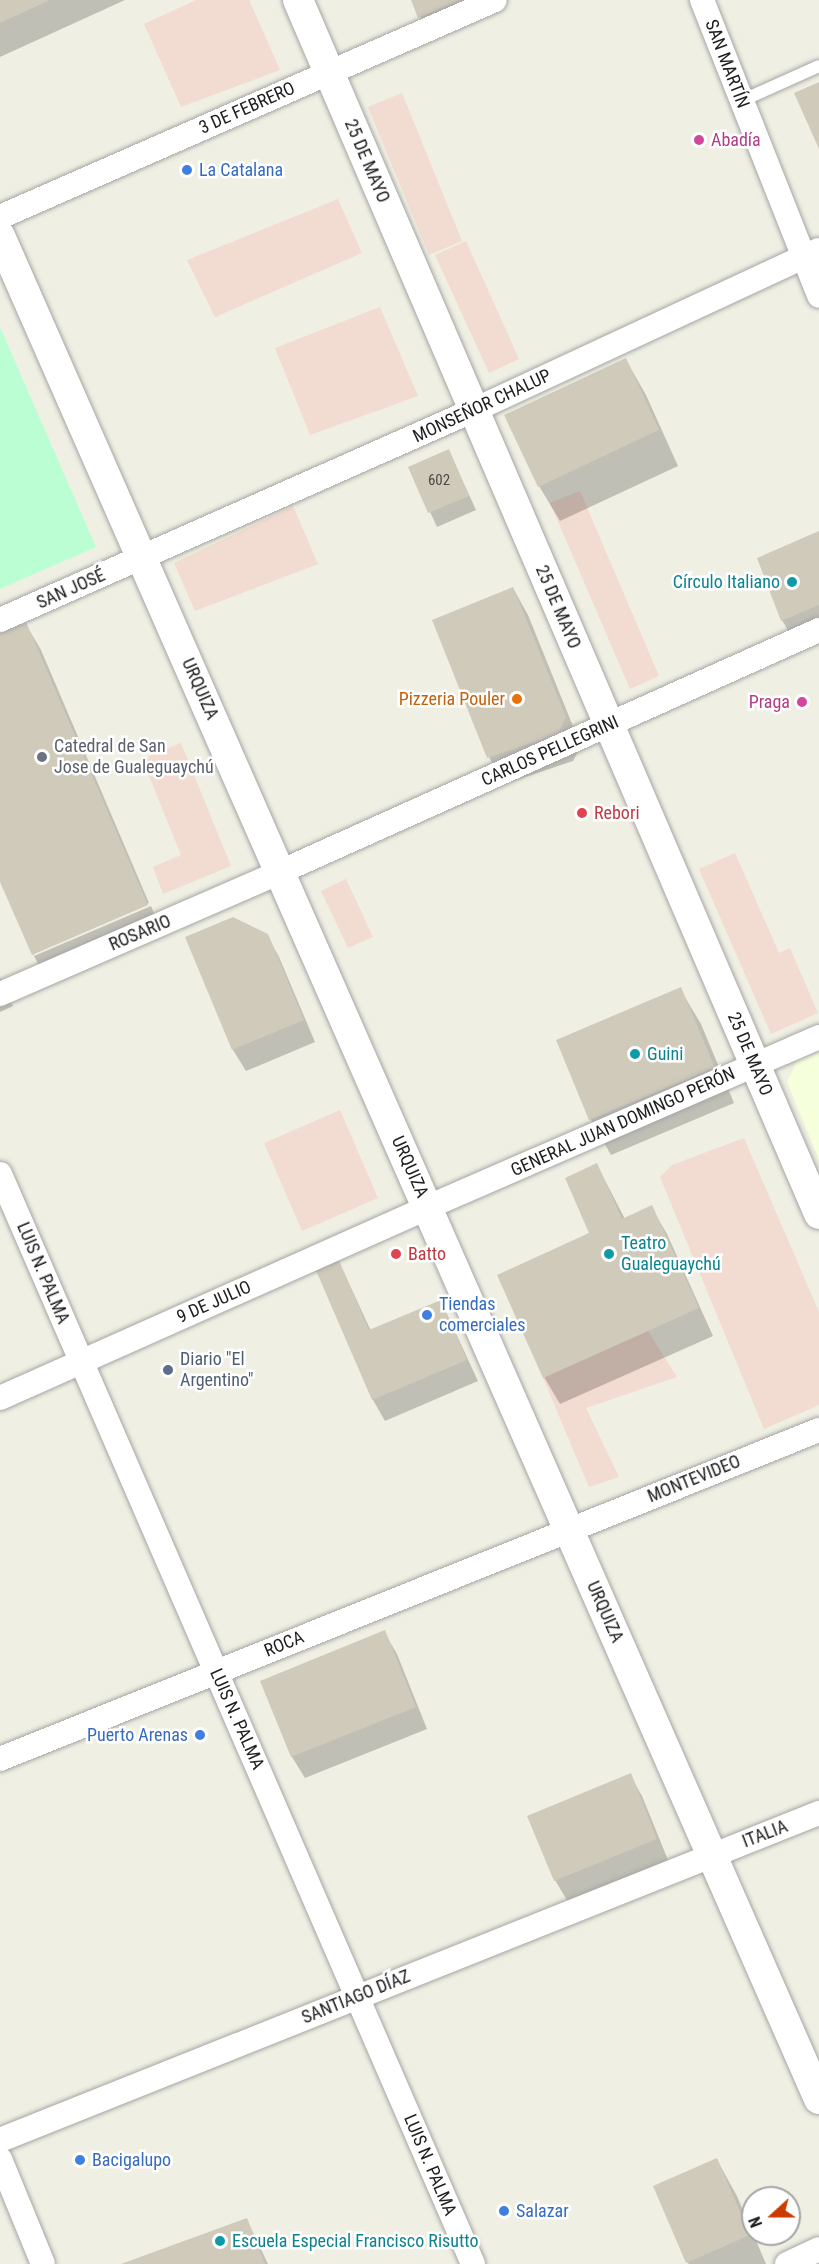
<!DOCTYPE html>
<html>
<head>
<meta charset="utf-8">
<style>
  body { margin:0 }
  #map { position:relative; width:819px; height:2264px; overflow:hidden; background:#f0efe3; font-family:"Roboto Condensed",sans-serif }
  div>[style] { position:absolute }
  .commercial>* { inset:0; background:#f2dbd0 }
  .education>* { inset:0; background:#f5ffdc }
  .park>* { inset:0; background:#bbfed4 }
  .shadow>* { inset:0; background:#0003 }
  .building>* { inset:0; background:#d0cabb }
  .roads { filter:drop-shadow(0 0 2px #a5a5a5) drop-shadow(0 0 2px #a5a5a5) }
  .service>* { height:12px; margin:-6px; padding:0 6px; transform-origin:6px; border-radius:6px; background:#fff }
  .minor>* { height:24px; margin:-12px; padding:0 12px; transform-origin:12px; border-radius:12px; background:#fff }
  .tertiary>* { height:30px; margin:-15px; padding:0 15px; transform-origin:15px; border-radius:15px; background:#fff }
  .dots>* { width:16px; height:16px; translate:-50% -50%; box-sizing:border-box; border:3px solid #fff; border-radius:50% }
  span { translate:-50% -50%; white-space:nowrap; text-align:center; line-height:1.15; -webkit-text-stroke:5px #fff; paint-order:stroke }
  .number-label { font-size:15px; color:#4a4945 }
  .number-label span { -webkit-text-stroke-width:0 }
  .street-label { font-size:18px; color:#1e1e1e }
  .hotel-label { font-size:18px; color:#b23c85 }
  .left { translate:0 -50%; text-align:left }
  .right { translate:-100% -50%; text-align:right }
  .shop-label { font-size:18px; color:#366cbe }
  .culture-label { font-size:18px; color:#0d838f }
  .food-label { font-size:18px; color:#c56008 }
  .worship-label { font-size:18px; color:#5b616d }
  .health-label { font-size:18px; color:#be3a42 }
  .service-label { font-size:18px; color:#4e5e75 }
  .north { position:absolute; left:741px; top:2186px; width:60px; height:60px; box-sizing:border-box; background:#fff; border:2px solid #a5a5a5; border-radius:50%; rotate:249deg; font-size:16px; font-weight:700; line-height:24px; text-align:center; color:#1e1e1e }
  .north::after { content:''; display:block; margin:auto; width:21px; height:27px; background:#cb3a00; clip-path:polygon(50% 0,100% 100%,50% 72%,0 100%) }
</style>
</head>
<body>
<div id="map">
  <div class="commercial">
    <i style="clip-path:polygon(196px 0,249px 0,280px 70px,181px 107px,144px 24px)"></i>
    <i style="clip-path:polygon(402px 93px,462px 241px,429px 255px,368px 107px)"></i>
    <i style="clip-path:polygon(338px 199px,362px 253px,215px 317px,187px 260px)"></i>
    <i style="clip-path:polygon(466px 241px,519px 359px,489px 373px,435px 255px)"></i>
    <i style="clip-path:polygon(380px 307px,418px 396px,310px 435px,275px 348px)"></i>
    <i style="clip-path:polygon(580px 491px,659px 676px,630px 689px,550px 503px)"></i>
    <i style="clip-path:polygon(293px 506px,318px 564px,195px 611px,174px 563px)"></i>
    <i style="clip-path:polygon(181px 743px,231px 866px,163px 894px,153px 867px,181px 855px,142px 759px)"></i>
    <i style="clip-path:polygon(735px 853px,779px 953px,790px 948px,818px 1013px,771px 1034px,699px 869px)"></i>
    <i style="clip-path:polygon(346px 879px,373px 937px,348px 948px,321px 891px)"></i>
    <i style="clip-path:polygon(340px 1110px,378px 1198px,302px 1231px,264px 1143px)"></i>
    <i style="clip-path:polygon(744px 1138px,819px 1312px,819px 1405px,764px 1429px,660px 1177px,672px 1165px)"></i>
    <i style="clip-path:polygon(648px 1331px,677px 1377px,586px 1408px,619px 1477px,589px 1487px,543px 1378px)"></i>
  </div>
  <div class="education">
    <i style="clip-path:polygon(819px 1052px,819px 1160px,787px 1082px,797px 1061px)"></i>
  </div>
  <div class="park">
    <i style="clip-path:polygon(0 327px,96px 547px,0 589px)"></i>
  </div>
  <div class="shadow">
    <i style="clip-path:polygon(0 0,125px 0,0 57px)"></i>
    <i style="clip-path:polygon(412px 0,486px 0,432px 39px)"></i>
    <i style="clip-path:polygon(626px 360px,646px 395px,678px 466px,560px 521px,539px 486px)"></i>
    <i style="clip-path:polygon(449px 451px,476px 510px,437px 527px,410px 468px)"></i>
    <i style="clip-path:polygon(819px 533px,819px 631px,794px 641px,782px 620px)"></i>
    <i style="clip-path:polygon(513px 588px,528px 615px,581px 746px,573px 761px,504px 784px,489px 757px)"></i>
    <i style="clip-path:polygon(25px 623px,41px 650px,149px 903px,34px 953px,34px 956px,0 878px,0 634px)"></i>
    <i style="clip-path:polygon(151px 906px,162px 933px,48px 982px,34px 956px)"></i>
    <i style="clip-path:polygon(267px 935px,279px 957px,315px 1042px,246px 1071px,233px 1050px,187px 937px)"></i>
    <i style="clip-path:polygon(0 977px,13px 1006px,0 1012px)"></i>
    <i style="clip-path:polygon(680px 989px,701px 1024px,734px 1103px,611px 1155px,591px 1120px,558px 1041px)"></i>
    <i style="clip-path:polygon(597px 1165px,625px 1219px,651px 1207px,667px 1234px,713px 1336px,560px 1404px,544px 1377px,591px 1234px)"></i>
    <i style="clip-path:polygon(334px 1251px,371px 1331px,441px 1301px,478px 1381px,385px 1421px,373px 1400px,313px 1260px)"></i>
    <i style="clip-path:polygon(384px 1632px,397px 1654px,427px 1729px,305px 1778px,292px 1757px,262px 1681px)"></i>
    <i style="clip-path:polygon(630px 1775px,642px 1796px,668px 1860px,568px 1902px,555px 1880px,529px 1816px)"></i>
    <i style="clip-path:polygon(717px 2160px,737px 2196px,766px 2264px,689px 2264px,687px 2262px)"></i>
    <i style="clip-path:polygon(247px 2220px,268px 2264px,125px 2264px)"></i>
  </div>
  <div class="building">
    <i style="clip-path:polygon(0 0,50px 0,0 23px)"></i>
    <i style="clip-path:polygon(411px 0,461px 0,418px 18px)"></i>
    <i style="clip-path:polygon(819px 82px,819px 149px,794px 93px)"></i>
    <i style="clip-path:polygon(626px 358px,659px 430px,538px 487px,504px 415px)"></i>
    <i style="clip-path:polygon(449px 449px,469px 496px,428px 513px,408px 467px)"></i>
    <i style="clip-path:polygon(819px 531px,819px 605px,781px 621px,757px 558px)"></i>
    <i style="clip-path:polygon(513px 587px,566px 717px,558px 734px,487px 758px,432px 620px)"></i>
    <i style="clip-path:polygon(26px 622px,148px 905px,32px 955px,0 882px,0 633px)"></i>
    <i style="clip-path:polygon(233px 917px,268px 934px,304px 1020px,232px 1050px,185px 937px)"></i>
    <i style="clip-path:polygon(681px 987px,715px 1068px,589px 1120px,556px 1040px)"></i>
    <i style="clip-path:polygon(597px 1163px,622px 1219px,652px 1205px,699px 1308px,543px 1378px,497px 1275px,589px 1233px,565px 1178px)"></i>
    <i style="clip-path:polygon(334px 1249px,369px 1330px,441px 1300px,467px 1360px,372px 1400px,311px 1259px)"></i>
    <i style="clip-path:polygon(385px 1630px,416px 1707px,291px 1757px,260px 1681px)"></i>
    <i style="clip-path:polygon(631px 1773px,657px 1839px,554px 1881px,527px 1816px)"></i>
    <i style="clip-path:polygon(717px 2158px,750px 2235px,686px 2263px,653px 2186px)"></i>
    <i style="clip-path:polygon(247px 2218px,265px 2264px,121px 2264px)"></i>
  </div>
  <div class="roads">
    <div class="service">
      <i style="left:741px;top:101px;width:85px;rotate:-24.2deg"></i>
    </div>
    <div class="minor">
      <i style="left:702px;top:0;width:318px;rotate:68.4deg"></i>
      <i style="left:0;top:217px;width:540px;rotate:-23.67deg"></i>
      <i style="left:0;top:620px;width:518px;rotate:-23.9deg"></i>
      <i style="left:474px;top:410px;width:380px;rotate:-24.9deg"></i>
      <i style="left:0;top:994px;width:305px;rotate:-23.5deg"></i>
      <i style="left:280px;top:872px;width:591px;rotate:-24.18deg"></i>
      <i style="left:0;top:1174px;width:1188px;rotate:66.54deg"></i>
      <i style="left:0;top:1398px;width:469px;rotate:-24deg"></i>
      <i style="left:428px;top:1207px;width:426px;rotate:-23.5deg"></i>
      <i style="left:0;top:1759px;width:883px;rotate:-21.89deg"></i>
      <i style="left:0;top:2140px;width:882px;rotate:-21.77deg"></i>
      <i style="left:0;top:2159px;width:113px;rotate:67.7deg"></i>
      <i style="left:787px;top:2264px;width:35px;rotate:-25deg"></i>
    </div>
    <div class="tertiary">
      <i style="left:298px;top:0;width:1321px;rotate:66.77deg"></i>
      <i style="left:0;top:236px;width:2035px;rotate:66.27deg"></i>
    </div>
  </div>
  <div class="dots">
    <i style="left:699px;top:140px;background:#d1479c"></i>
    <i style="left:187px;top:170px;background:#3f7fe0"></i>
    <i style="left:792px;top:582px;background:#0f9aa8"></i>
    <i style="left:517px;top:699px;background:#e8710a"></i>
    <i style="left:802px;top:702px;background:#d1479c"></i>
    <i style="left:42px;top:757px;background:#6b7280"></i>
    <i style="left:582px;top:813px;background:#e0444e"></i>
    <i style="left:635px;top:1054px;background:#0f9aa8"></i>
    <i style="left:396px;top:1254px;background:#e0444e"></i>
    <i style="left:609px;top:1254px;background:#0f9aa8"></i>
    <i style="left:427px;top:1315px;background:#3f7fe0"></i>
    <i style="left:168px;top:1370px;background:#5c6f8a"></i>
    <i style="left:200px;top:1735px;background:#3f7fe0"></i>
    <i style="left:80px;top:2160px;background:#3f7fe0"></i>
    <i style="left:504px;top:2211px;background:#3f7fe0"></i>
    <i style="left:220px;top:2241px;background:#0f9aa8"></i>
  </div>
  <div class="number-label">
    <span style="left:439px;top:481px">602</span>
  </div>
  <div class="street-label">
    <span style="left:727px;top:64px;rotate:69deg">SAN MARTÍN</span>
    <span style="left:247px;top:108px;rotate:-24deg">3 DE FEBRERO</span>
    <span style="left:367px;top:161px;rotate:67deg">25 DE MAYO</span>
    <span style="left:482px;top:406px;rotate:-25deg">MONSEÑOR CHALUP</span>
    <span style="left:71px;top:589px;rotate:-24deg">SAN JOSÉ</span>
    <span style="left:558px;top:607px;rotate:67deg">25 DE MAYO</span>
    <span style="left:200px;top:689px;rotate:66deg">URQUIZA</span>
    <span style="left:550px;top:751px;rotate:-24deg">CARLOS PELLEGRINI</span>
    <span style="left:140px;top:933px;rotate:-23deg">ROSARIO</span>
    <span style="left:750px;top:1054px;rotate:67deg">25 DE MAYO</span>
    <span style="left:623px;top:1122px;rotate:-24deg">GENERAL JUAN DOMINGO PERÓN</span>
    <span style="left:410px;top:1167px;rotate:66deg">URQUIZA</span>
    <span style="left:43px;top:1273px;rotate:67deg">LUIS N. PALMA</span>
    <span style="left:214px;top:1302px;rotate:-24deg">9 DE JULIO</span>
    <span style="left:694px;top:1479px;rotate:-22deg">MONTEVIDEO</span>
    <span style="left:605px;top:1612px;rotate:66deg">URQUIZA</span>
    <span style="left:284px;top:1644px;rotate:-22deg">ROCA</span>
    <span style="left:237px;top:1719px;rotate:66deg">LUIS N. PALMA</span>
    <span style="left:765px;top:1834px;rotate:-21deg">ITALIA</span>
    <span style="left:356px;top:1997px;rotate:-22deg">SANTIAGO DÍAZ</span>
    <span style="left:430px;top:2165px;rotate:67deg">LUIS N. PALMA</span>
  </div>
  <div class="hotel-label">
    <span class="left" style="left:711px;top:140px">Abadía</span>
    <span class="right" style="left:790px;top:702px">Praga</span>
  </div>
  <div class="shop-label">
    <span class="left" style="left:199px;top:170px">La Catalana</span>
    <span class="left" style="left:439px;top:1315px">Tiendas<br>comerciales</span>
    <span class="right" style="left:188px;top:1735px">Puerto Arenas</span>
    <span class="left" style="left:92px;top:2160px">Bacigalupo</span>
    <span class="left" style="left:516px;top:2211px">Salazar</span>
  </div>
  <div class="culture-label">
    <span class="right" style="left:780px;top:582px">Círculo Italiano</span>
    <span class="left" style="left:647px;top:1054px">Guini</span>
    <span class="left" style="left:621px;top:1254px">Teatro<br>Gualeguaychú</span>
    <span class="left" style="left:232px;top:2241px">Escuela Especial Francisco Risutto</span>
  </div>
  <div class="food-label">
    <span class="right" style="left:505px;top:699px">Pizzeria Pouler</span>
  </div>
  <div class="worship-label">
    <span class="left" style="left:54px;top:757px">Catedral de San<br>Jose de Gualeguaychú</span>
  </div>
  <div class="health-label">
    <span class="left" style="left:594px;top:813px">Rebori</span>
    <span class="left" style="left:408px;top:1254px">Batto</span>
  </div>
  <div class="service-label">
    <span class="left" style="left:180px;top:1370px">Diario "El<br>Argentino"</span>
  </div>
  <div class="north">N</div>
</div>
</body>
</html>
